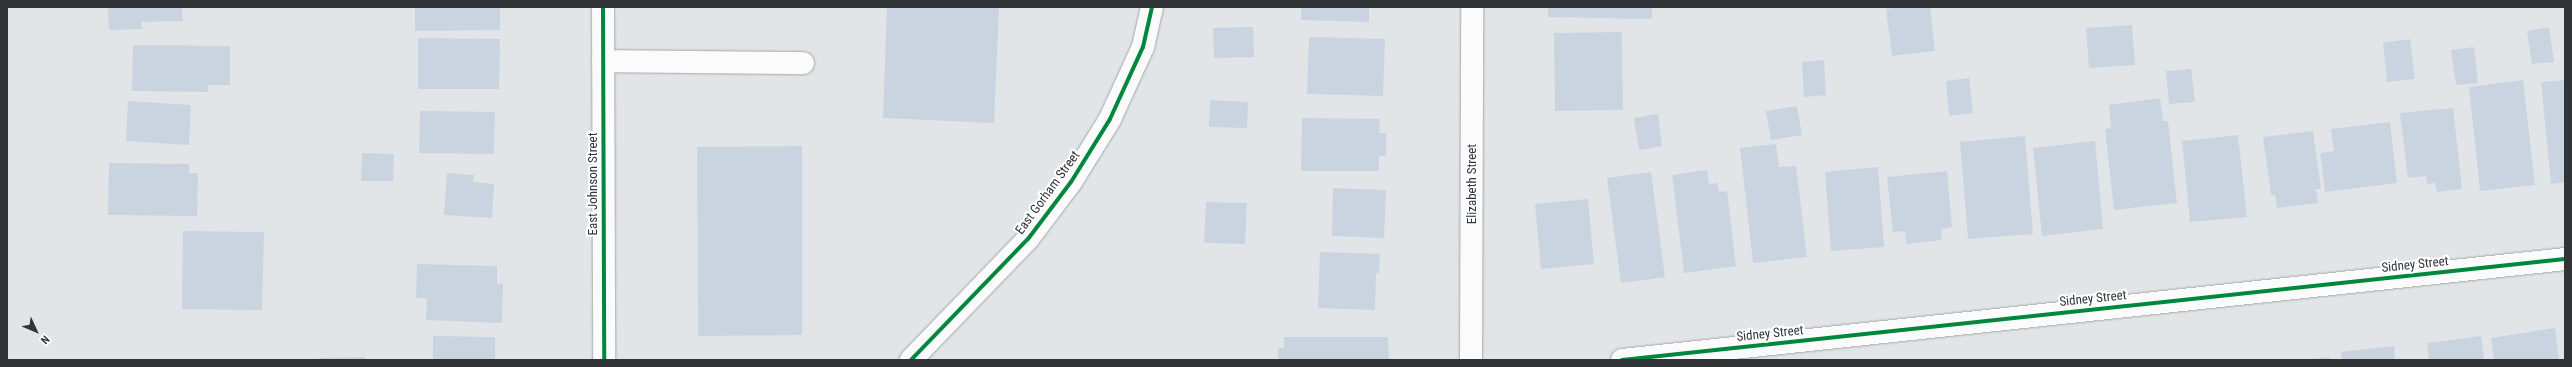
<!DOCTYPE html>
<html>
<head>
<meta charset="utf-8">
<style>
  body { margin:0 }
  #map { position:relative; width:2572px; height:367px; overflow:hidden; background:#e2e5e8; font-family:"Roboto Condensed",sans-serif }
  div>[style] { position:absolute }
  .building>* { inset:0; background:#c9d4e0 }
  .roads { filter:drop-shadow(0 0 1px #a5a7aa) drop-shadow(0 0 1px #a5a7aa) }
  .minor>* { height:22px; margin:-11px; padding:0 11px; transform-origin:11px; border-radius:11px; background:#fbfbfc }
  .major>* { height:22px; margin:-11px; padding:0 11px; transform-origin:11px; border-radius:11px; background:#fbfbfc }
  .cycleway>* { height:4px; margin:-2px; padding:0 2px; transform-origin:2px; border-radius:2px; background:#00873e }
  span { translate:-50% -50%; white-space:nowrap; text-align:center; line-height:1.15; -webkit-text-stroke:4px #fff; paint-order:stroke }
  .street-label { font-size:13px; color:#323538 }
  .frame { position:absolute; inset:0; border:8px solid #323538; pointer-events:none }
  .north { position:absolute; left:16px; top:311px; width:40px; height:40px; -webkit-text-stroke:3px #fff; paint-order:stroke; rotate:134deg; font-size:11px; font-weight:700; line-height:16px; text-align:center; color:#323538 }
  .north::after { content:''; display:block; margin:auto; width:14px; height:18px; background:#323538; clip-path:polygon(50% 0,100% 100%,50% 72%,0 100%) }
</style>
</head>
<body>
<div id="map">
  <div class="building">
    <i style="clip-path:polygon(108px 7px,182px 7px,183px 21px,141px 22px,142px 29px,109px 30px)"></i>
    <i style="clip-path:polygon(415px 7px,500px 7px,500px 30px,415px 31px)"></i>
    <i style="clip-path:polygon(887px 7px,999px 7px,994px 123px,883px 118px)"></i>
    <i style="clip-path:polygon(1301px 7px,1369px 7px,1369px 22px,1301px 20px)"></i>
    <i style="clip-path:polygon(1548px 7px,1652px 7px,1652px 19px,1548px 17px)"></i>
    <i style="clip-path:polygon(1903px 7px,1930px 7px,1935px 51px,1892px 56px,1886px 9px)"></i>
    <i style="clip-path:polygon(2132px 25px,2135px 65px,2089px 68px,2086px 28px)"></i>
    <i style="clip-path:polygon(1253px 27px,1254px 57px,1214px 58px,1213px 28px)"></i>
    <i style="clip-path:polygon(2549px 27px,2554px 62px,2532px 64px,2527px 31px)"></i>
    <i style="clip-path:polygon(1622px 32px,1623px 110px,1555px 111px,1554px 33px)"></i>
    <i style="clip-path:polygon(1309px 37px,1385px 39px,1383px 96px,1307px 94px)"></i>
    <i style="clip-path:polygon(418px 38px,500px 39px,499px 89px,418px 89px)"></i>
    <i style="clip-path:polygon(2410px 39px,2415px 79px,2387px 82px,2383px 43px)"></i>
    <i style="clip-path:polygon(133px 45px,230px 46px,230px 85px,208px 85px,208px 92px,132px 91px)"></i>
    <i style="clip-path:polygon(2474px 47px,2478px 83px,2456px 85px,2451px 50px)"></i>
    <i style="clip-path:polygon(1824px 60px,1826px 95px,1804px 97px,1802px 62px)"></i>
    <i style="clip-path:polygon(2191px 69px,2195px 102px,2169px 104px,2166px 71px)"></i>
    <i style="clip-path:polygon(1969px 78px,1973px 113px,1949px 116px,1946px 81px)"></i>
    <i style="clip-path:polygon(2523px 80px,2535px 185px,2480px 191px,2469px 87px)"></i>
    <i style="clip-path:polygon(2565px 80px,2565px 182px,2551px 184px,2541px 82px)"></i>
    <i style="clip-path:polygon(2160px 98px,2163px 121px,2168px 121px,2177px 203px,2114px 210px,2105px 129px,2111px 128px,2109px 105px)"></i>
    <i style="clip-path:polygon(1210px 100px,1248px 102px,1247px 128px,1209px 127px)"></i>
    <i style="clip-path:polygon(128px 101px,191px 105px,189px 145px,126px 141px)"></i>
    <i style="clip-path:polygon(1797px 106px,1802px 135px,1771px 140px,1766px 111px)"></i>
    <i style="clip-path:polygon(2453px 108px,2462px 189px,2437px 192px,2435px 183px,2427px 184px,2426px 176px,2408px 178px,2400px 113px)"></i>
    <i style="clip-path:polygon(420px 111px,495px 112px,494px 154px,419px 153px)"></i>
    <i style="clip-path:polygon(1658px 114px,1662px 146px,1639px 150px,1634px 118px)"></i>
    <i style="clip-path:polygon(1302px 118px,1380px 119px,1379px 133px,1386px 133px,1386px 156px,1379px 156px,1379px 171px,1301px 171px)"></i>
    <i style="clip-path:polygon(2390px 122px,2397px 183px,2325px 192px,2320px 153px,2334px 151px,2331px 129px)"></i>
    <i style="clip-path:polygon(2313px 131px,2321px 189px,2316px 189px,2318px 203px,2277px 208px,2275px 195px,2271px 195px,2263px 137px)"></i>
    <i style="clip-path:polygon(2238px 135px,2247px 217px,2190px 222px,2182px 141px)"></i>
    <i style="clip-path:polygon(2025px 136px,2033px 234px,1968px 239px,1960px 142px)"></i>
    <i style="clip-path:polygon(2095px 141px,2103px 229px,2042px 236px,2033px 148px)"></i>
    <i style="clip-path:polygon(1776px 144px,1779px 167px,1796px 166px,1807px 257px,1753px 263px,1740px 148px)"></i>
    <i style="clip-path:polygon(802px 146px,802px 335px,698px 336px,697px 147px)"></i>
    <i style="clip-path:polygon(362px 153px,394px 154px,393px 181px,361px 181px)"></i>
    <i style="clip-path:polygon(109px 163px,189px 164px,189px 173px,198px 173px,197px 216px,108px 215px)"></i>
    <i style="clip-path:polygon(1878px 167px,1884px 247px,1831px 251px,1825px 172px)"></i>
    <i style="clip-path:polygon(1707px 170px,1709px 184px,1717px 183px,1719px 192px,1727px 191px,1736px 266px,1684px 273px,1672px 175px)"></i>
    <i style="clip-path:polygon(1947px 171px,1952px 227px,1941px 229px,1942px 240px,1906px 244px,1905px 231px,1893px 232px,1887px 177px)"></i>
    <i style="clip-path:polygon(1651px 172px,1665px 277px,1621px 283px,1607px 178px)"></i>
    <i style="clip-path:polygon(447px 173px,474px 175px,473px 182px,494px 184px,492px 218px,444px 215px)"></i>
    <i style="clip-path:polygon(1333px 188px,1386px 190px,1384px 238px,1332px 236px)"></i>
    <i style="clip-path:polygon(1588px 199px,1594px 264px,1541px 269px,1535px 204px)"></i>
    <i style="clip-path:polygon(1206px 202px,1247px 203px,1245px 244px,1204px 243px)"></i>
    <i style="clip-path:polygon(183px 231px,264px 232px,262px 310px,182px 309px)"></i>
    <i style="clip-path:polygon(1320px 252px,1380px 254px,1379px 274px,1376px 273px,1375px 310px,1318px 308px)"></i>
    <i style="clip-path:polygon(417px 264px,497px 266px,497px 284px,503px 284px,502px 323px,426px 320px,427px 298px,416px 298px)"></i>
    <i style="clip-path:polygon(2555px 328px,2559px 360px,2494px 360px,2491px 338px)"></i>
    <i style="clip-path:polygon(433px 336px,495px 337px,495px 360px,433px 360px)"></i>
    <i style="clip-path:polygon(2481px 336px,2484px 360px,2429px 360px,2427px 343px)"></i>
    <i style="clip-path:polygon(1284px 337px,1388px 337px,1389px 360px,1278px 360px,1278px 348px,1284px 348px)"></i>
    <i style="clip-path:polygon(2394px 346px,2395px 360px,2342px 360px,2341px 352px)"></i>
    <i style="clip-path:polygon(365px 357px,365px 360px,319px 360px,319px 358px)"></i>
    <i style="clip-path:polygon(2329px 357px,2330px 360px,2311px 360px,2311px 359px)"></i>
  </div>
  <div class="roads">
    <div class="minor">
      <i style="left:603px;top:61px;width:200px;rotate:0.6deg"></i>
      <i style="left:1471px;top:360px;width:353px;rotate:-89.8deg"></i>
      <i style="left:1622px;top:360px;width:948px;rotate:-6.11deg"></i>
    </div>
    <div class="major">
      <i style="left:603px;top:7px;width:353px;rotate:89.8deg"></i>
      <i style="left:911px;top:360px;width:168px;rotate:-46deg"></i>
      <i style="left:1028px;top:239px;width:71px;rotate:-53deg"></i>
      <i style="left:1071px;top:182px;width:74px;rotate:-58.2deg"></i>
      <i style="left:1110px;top:119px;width:79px;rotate:-65.4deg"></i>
      <i style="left:1143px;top:47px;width:41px;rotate:-77.3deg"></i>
    </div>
  </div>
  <div class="cycleway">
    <i style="left:603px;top:7px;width:353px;rotate:89.8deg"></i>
    <i style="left:911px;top:360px;width:168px;rotate:-46deg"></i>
    <i style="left:1028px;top:239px;width:71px;rotate:-53deg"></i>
    <i style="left:1071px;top:182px;width:74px;rotate:-58.2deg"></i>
    <i style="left:1110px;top:119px;width:79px;rotate:-65.4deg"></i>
    <i style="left:1143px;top:47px;width:41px;rotate:-77.3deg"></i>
    <i style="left:1622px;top:360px;width:948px;rotate:-6.11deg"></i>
  </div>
  <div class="street-label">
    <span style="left:593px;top:184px;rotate:-90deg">East Johnson Street</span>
    <span style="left:1472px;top:184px;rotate:-90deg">Elizabeth Street</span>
    <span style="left:1048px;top:193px;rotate:-54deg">East Gorham Street</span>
    <span style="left:2415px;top:265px;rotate:-6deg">Sidney Street</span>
    <span style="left:2093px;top:299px;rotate:-6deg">Sidney Street</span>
    <span style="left:1770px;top:334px;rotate:-6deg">Sidney Street</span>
  </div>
  <div class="frame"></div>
  <div class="north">N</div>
</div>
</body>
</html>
